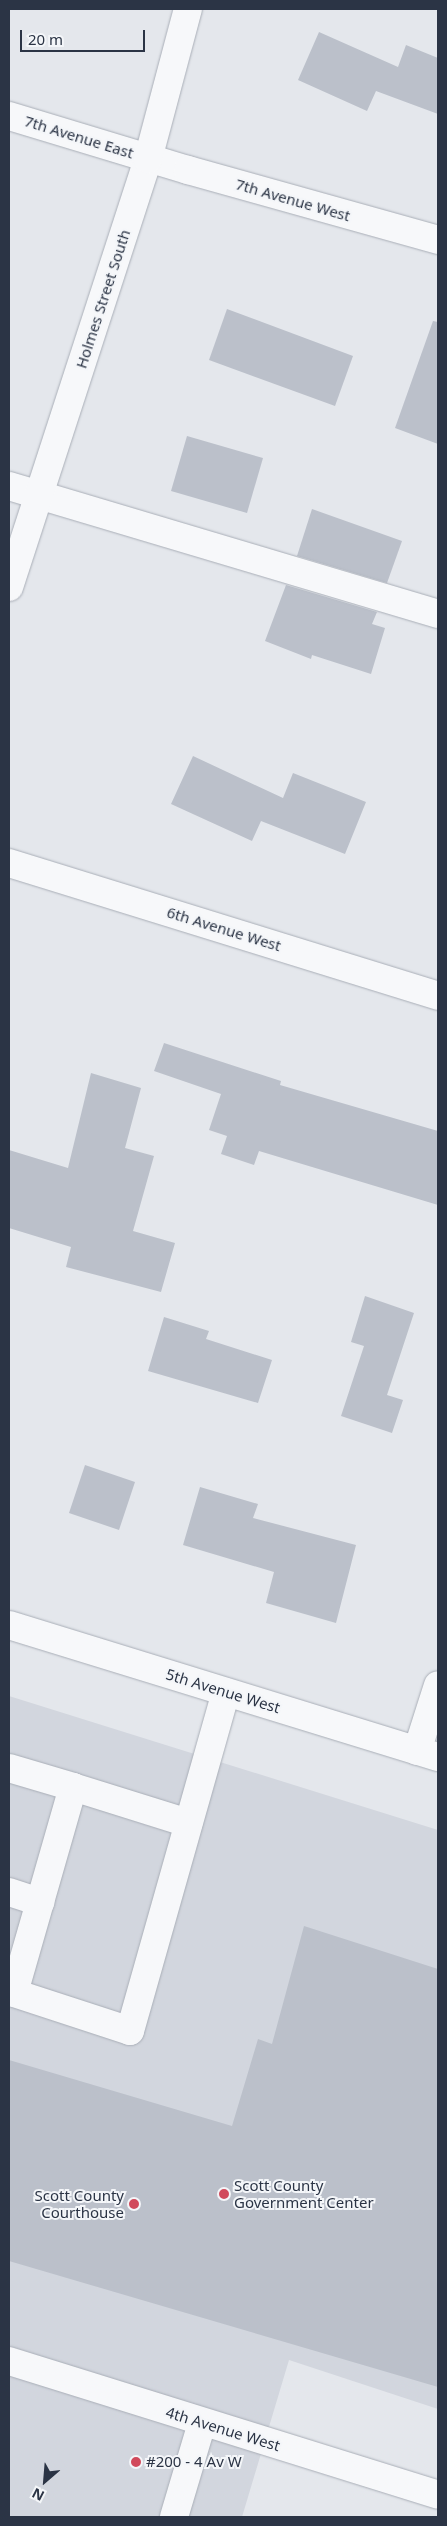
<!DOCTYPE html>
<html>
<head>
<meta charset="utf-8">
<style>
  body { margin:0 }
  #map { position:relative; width:447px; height:2526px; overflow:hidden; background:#e4e7ec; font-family:"Noto Sans",sans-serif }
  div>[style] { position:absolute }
  .built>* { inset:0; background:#d2d6de }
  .building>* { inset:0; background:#bbc0ca }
  .roads { filter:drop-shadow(0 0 1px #a9aeb7) drop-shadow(0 0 1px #a9aeb7) }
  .minor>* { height:28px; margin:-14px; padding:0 14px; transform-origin:14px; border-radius:14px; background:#f7f8fa }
  .dots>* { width:14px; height:14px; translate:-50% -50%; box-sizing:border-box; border:2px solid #f4f6f9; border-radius:50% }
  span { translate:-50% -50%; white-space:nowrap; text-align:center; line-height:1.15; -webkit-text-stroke:4px #f4f6f9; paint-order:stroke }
  .street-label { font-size:15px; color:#2b3445 }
  .poi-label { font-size:15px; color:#2b3445 }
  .left { translate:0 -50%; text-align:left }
  .right { translate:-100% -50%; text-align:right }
  .frame { position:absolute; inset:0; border:10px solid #2b3445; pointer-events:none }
  .north { position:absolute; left:20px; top:2456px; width:50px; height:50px; -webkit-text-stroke:4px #f4f6f9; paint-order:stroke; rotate:207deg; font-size:14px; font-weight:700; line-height:20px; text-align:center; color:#2b3445 }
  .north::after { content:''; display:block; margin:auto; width:18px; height:22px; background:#2b3445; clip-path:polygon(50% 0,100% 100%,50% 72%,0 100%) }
  .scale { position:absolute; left:20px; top:30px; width:125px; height:22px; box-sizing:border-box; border:2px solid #2b3445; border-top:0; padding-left:6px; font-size:15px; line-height:18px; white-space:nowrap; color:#2b3445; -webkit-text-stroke:4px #f4f6f9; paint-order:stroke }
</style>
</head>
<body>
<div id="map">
  <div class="built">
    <i style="clip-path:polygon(9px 1696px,438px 1830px,438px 2409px,289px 2360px,242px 2517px,9px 2517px)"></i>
  </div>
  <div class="building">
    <i style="clip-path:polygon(319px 32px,398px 67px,406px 45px,438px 58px,438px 114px,376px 91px,367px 111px,298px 80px)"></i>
    <i style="clip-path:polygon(227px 309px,353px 356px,335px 406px,209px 360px)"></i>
    <i style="clip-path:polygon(433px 321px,438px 322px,438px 444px,395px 428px)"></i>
    <i style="clip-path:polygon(187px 436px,263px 458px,247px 513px,171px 491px)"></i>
    <i style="clip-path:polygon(312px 509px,402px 541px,387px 583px,297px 556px)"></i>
    <i style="clip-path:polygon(286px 585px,377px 612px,372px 624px,385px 628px,371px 674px,312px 655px,311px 659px,265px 641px)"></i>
    <i style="clip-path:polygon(193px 756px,283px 798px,293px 773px,366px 802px,345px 854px,261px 821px,252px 841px,171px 804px)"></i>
    <i style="clip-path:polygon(164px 1043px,281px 1081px,280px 1085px,438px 1131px,438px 1205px,259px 1151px,254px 1165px,221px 1154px,227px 1136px,209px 1130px,221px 1094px,154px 1071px)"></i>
    <i style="clip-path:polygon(91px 1073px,141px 1088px,125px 1148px,154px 1156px,133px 1231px,175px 1243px,161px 1292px,66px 1267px,71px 1247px,9px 1228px,9px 1150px,68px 1168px)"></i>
    <i style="clip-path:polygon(365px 1296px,414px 1313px,387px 1395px,403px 1400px,392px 1433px,341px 1416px,364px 1346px,351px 1342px)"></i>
    <i style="clip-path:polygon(164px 1317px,209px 1331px,206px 1339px,272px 1360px,258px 1403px,148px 1371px)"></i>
    <i style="clip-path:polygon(85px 1465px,135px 1482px,119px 1530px,69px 1513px)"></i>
    <i style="clip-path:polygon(200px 1487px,258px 1504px,253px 1518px,356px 1545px,336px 1623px,266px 1603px,274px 1572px,183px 1545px)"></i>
    <i style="clip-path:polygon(304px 1926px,438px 1969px,438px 2387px,9px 2261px,9px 2060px,232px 2126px,258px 2039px,272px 2044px)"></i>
  </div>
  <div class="roads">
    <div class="minor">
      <i style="left:9px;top:116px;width:187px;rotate:16.8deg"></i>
      <i style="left:188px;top:170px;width:260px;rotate:15.6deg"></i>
      <i style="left:9px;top:486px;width:448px;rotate:16.6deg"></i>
      <i style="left:9px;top:587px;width:450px;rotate:-72deg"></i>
      <i style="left:148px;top:159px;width:155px;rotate:-75.1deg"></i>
      <i style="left:9px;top:863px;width:449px;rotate:17.2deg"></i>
      <i style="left:9px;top:1625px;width:449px;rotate:17.1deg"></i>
      <i style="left:417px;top:1751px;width:69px;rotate:-72.3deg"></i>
      <i style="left:9px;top:1768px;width:67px;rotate:16.5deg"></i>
      <i style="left:73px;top:1787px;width:214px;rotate:106deg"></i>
      <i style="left:14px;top:1993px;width:122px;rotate:18.1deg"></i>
      <i style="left:130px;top:2031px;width:352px;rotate:-74.2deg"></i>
      <i style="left:73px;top:1787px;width:121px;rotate:17.4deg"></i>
      <i style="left:9px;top:1892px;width:33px;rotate:18deg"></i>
      <i style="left:9px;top:2361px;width:449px;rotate:17.3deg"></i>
      <i style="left:174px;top:2517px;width:98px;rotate:-73.4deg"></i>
    </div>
  </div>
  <div class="dots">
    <i style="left:224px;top:2194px;background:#d1495b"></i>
    <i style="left:134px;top:2204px;background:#d1495b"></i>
    <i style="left:136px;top:2462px;background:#d1495b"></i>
  </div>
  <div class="street-label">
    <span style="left:79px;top:137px;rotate:17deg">7th Avenue East</span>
    <span style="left:293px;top:200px;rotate:16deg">7th Avenue West</span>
    <span style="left:103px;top:299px;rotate:-72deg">Holmes Street South</span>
    <span style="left:224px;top:929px;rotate:17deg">6th Avenue West</span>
    <span style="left:223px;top:1691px;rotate:17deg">5th Avenue West</span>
    <span style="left:223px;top:2429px;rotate:17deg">4th Avenue West</span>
  </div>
  <div class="poi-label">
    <span class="left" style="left:234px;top:2194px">Scott County<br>Government Center</span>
    <span class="right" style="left:124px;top:2204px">Scott County<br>Courthouse</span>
    <span class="left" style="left:146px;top:2462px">#200 - 4 Av W</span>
  </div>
  <div class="frame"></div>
  <div class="north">N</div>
  <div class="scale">20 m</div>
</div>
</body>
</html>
